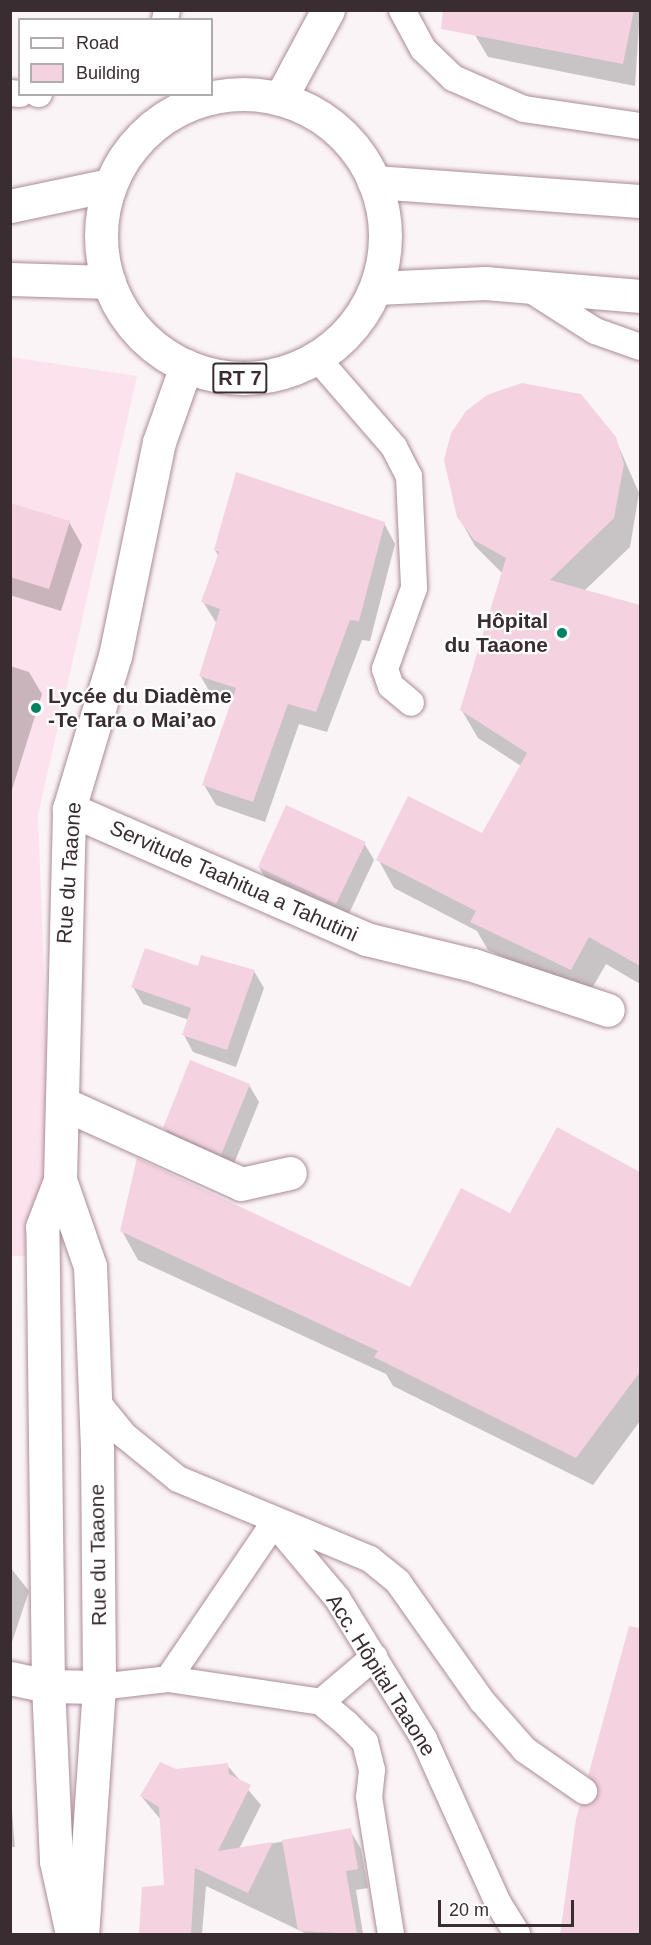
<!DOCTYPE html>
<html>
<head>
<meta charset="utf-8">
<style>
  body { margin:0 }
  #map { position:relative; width:651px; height:1945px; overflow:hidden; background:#fbf4f7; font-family:Helvetica,sans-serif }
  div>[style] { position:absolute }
  .built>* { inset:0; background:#fce2ec }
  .shadow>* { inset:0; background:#0003 }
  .building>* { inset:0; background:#f4d2e0 }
  .roads { filter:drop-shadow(0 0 2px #ab8b98) drop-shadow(0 0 2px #ab8b98) }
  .lane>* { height:26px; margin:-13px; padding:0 13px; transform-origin:13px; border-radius:13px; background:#fff }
  .street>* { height:33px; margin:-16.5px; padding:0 16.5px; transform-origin:16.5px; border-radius:16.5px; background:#fff }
  .secondary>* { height:33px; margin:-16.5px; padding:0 16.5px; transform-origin:16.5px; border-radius:16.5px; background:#fff }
  .primary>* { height:33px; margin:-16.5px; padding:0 16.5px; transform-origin:16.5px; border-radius:16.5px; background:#fff }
  .primary>.ring { margin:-16.5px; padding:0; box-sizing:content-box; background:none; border:33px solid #fff; border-radius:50% }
  .dots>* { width:16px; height:16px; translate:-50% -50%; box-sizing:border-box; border:3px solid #fff; border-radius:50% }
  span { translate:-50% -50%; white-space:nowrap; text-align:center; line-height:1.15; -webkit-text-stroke:4.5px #fff; paint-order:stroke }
  .shield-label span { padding:2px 4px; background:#fff; border:2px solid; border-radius:4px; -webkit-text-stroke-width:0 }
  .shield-label { font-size:20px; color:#3a2d32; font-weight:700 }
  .poi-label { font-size:21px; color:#3a2d32; font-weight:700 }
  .right { translate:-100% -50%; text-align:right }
  .left { translate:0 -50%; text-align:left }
  .street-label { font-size:21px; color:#3a2d32 }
  .frame { position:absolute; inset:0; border:12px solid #3a2d32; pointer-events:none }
  .legend { position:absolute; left:18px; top:18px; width:195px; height:78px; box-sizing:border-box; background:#fff; border:2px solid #b0abad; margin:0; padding:8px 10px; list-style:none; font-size:18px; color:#3a2d32 }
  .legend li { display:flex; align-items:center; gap:12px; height:30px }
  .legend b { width:30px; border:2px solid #b0abad }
  .scale { position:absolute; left:438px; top:1900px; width:136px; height:27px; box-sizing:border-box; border:3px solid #3a2d32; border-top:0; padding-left:8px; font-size:18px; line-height:21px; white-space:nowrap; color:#3a2d32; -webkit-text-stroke:4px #fff; paint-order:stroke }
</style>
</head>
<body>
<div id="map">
  <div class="built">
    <i style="clip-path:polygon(11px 357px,137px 376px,38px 815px,55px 1256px,11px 1256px)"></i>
  </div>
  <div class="shadow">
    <i style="clip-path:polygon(480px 10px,640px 10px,635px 86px,488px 57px,475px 35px)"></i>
    <i style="clip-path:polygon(522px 385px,580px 396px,615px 438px,639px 493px,630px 547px,584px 591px,640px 606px,640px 984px,606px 964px,587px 997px,488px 950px,477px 931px,394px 888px,378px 859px,483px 835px,521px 766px,478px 738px,461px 709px,503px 574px,475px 546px,458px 516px)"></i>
    <i style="clip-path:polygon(10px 504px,69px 522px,82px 545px,61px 611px,10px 595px)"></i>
    <i style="clip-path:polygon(384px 523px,395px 544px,370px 641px,362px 640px,327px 732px,299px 724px,265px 822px,216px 805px,204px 785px,233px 703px,212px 696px,200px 675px,217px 624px,203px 602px,219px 557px,215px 550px)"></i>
    <i style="clip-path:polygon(10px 666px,29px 672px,42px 694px,10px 796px)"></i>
    <i style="clip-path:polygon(364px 843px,374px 860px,346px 920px,269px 884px,259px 867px)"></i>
    <i style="clip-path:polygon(199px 967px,254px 971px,264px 988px,236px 1067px,193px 1052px,184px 1035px,189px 1020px,143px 1004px,133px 987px)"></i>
    <i style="clip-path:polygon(249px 1085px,259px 1102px,231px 1171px,174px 1145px,165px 1128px)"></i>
    <i style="clip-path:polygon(558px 1129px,640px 1173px,640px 1421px,593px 1485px,393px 1386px,386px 1374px,138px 1260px,122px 1231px,411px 1289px,511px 1215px)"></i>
    <i style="clip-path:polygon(10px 1567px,29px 1591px,10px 1648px)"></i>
    <i style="clip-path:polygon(640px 1636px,640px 1934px,562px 1934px,592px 1806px,600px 1794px,610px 1703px)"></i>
    <i style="clip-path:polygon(227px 1765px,261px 1805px,239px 1849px,350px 1830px,361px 1849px,368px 1888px,356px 1890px,363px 1934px,307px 1934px,206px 1886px,202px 1934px,140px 1934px,165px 1887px,161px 1820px,141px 1796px,176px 1771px)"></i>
    <i style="clip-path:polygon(10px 1786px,15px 1847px,10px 1847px)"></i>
  </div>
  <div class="building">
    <i style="clip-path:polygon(443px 10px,634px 10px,623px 64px,441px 29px)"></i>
    <i style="clip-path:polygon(522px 383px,581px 394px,616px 437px,624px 464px,614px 518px,550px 580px,640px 605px,640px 966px,589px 937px,571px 970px,470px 922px,476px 911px,376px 860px,408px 796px,482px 833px,527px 753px,460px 710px,506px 558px,474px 540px,457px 517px,444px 460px,451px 433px,466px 411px,487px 395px)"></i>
    <i style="clip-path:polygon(236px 472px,385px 522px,359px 621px,350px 620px,316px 712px,288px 704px,253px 802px,202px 785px,236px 688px,199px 676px,220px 609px,201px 602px,219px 552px,214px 550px)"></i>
    <i style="clip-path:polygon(10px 503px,70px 521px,49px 589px,10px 577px)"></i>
    <i style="clip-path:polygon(286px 805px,366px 842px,336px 904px,258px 867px)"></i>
    <i style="clip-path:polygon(145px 948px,198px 966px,201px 955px,255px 970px,227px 1050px,182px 1035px,191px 1008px,131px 987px)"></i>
    <i style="clip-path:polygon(190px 1060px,250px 1084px,221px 1155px,163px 1128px)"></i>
    <i style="clip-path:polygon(557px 1127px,640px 1172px,640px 1372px,576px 1458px,374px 1357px,378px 1351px,120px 1231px,137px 1158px,410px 1287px,461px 1188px,510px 1213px)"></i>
    <i style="clip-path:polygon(629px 1626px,640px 1628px,640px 1935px,560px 1935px,576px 1819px,580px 1805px,591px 1804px,599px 1793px,588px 1776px)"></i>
    <i style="clip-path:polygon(160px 1762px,176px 1769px,228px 1763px,229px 1774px,251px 1785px,218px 1851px,273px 1842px,248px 1893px,195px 1868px,191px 1935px,139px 1935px,142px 1887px,164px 1885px,159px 1807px,140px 1796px)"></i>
    <i style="clip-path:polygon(351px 1828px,358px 1869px,346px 1871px,357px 1934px,298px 1931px,282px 1840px)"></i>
  </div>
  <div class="roads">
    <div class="lane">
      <i style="left:402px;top:10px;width:44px;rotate:61.7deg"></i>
      <i style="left:423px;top:49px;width:42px;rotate:44deg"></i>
      <i style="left:453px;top:78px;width:77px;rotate:23.6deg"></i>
      <i style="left:524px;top:109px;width:117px;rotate:8.3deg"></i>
      <i style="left:165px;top:20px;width:10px;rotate:-79deg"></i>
      <i style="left:10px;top:93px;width:10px;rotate:6deg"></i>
      <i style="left:38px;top:94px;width:1px"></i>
      <i style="left:531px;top:290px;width:76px;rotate:32.6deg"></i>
      <i style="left:595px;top:331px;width:48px;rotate:19.6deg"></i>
      <i style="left:317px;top:358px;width:118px;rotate:49.1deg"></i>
      <i style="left:394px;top:447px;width:33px;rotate:63deg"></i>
      <i style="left:409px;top:476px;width:112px;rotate:87.4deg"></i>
      <i style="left:414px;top:588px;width:86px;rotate:109.7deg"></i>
      <i style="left:385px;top:669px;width:18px;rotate:71deg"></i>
      <i style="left:391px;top:686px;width:26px;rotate:40deg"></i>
      <i style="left:93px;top:1397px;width:49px;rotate:50.8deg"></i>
      <i style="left:124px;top:1435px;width:70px;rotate:39.2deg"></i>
      <i style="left:178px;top:1479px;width:208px;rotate:22.6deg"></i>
      <i style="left:370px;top:1559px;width:36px;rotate:39deg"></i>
      <i style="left:398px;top:1582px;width:146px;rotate:54.8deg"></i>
      <i style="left:482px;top:1701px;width:65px;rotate:48.7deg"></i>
      <i style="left:525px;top:1750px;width:72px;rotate:34.8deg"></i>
      <i style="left:275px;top:1524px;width:97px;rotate:50deg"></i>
      <i style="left:337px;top:1598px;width:166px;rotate:58.3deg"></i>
      <i style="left:424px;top:1739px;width:180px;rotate:65.7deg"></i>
      <i style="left:498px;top:1903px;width:36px;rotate:58deg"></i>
      <i style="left:168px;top:1679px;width:189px;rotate:-55.8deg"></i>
      <i style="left:99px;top:1687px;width:69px;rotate:-6.6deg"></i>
      <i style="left:168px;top:1679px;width:155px;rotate:8.5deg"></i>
      <i style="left:321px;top:1702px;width:33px;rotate:40deg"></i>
      <i style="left:346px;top:1723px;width:27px;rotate:45deg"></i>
      <i style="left:365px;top:1742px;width:29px;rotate:76deg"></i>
      <i style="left:372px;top:1770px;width:27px;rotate:96deg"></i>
      <i style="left:369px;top:1797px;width:139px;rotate:80.9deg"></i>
      <i style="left:321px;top:1702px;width:70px;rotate:-40.3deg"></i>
    </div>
    <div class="street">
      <i style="left:280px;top:99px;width:101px;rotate:-61.7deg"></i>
      <i style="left:69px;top:809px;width:324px;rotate:23.6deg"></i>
      <i style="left:366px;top:939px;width:110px;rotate:13.7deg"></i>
      <i style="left:473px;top:965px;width:142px;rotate:18.4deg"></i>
      <i style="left:62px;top:1103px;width:196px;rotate:24.3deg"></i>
      <i style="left:241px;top:1184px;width:50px;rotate:-12.7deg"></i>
      <i style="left:10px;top:1678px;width:39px;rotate:12deg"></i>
      <i style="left:48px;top:1686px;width:51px;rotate:1.1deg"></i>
    </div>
    <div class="secondary">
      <i style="left:60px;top:1180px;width:91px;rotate:70.8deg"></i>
      <i style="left:90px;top:1266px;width:186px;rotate:87.8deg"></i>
      <i style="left:97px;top:1452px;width:235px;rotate:89.5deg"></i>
      <i style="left:99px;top:1687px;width:248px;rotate:93.9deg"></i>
      <i style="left:72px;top:1934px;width:75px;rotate:-102.4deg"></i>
      <i style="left:56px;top:1861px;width:175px;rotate:-92.6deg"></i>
      <i style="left:48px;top:1686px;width:459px;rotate:-90.7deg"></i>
      <i style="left:42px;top:1227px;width:50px;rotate:-69deg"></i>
      <i style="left:60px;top:1180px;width:371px;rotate:-88.6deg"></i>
      <i style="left:69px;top:809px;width:160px;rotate:-73.3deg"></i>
      <i style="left:115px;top:656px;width:218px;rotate:-78.4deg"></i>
      <i style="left:159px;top:442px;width:81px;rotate:-70.4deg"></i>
    </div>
    <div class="primary">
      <i class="ring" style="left:101px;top:94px;width:251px;height:251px"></i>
      <i style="left:374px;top:182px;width:267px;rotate:4.1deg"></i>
      <i style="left:10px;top:206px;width:102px;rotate:-11.9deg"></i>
      <i style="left:10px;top:279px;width:99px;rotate:1.7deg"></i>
      <i style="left:376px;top:288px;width:109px;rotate:-2.6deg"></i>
      <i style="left:485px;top:283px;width:156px;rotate:4.8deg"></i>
    </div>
  </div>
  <div class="dots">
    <i style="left:562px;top:633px;background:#008162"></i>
    <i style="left:36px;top:708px;background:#008162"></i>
  </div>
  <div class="shield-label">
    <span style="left:240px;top:378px">RT 7</span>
  </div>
  <div class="poi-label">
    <span class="right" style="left:548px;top:633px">Hôpital<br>du Taaone</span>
    <span class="left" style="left:48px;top:708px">Lycée du Diadème<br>-Te Tara o Mai’ao</span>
  </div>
  <div class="street-label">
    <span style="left:69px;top:873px;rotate:-86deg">Rue du Taaone</span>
    <span style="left:234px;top:881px;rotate:24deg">Servitude Taahitua a Tahutini</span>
    <span style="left:98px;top:1555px;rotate:-91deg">Rue du Taaone</span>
    <span style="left:381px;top:1675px;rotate:58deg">Acc. Hôpital Taaone</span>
  </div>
  <div class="frame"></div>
  <ul class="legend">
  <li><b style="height:8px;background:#fff"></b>Road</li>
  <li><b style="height:16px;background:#f4d2e0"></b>Building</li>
  </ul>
  <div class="scale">20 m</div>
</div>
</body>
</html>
